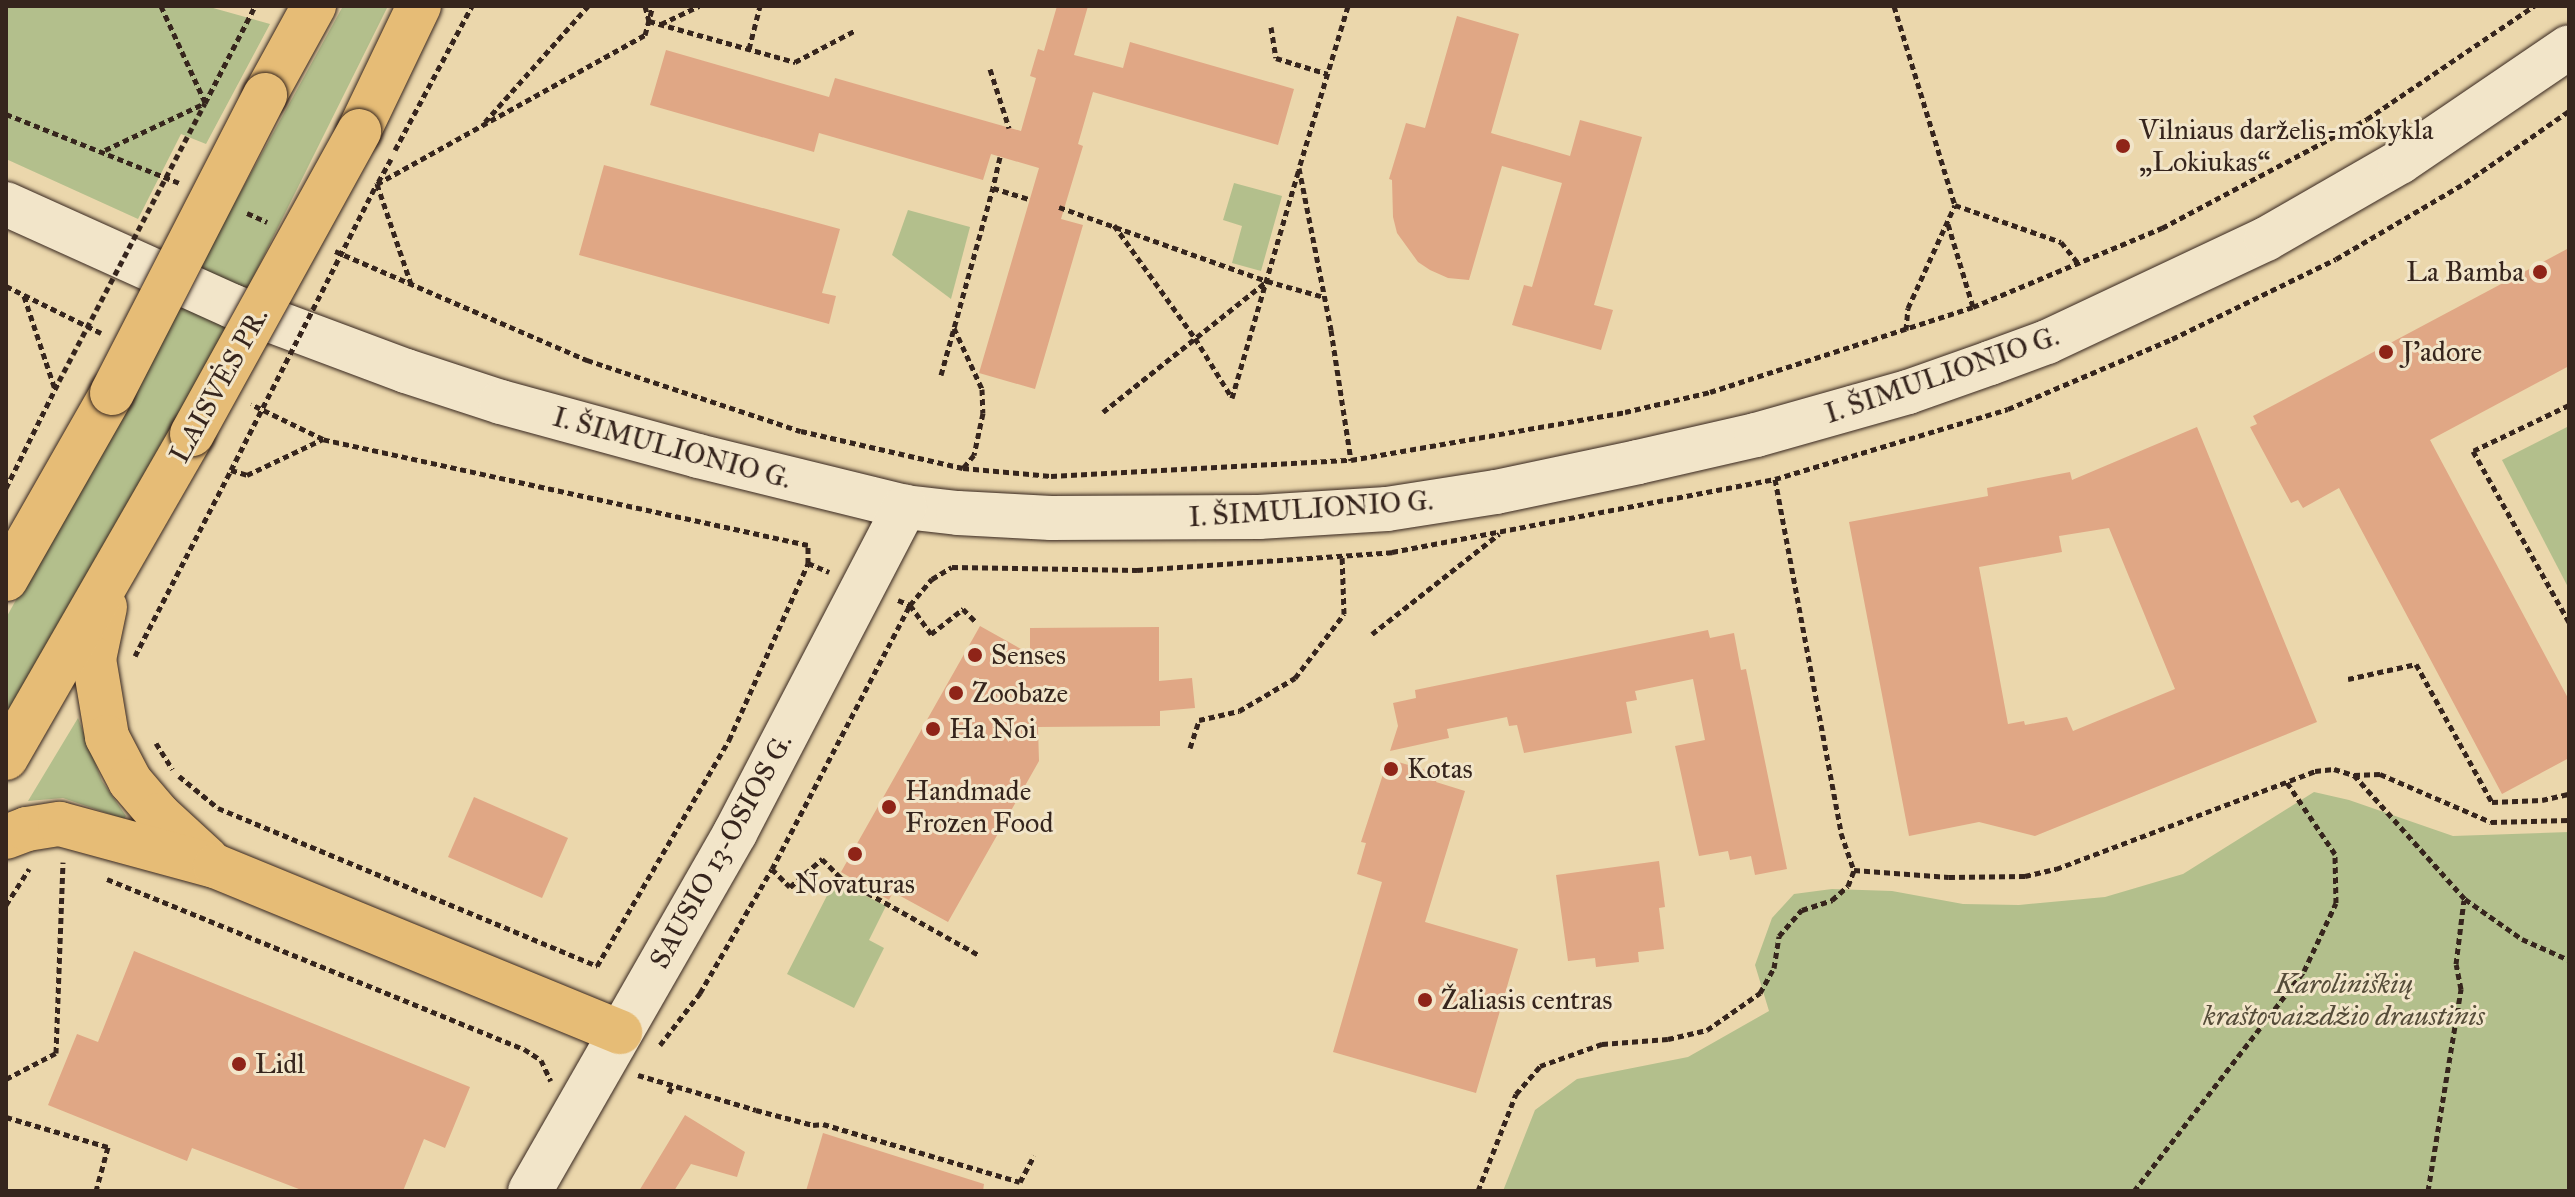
<!DOCTYPE html>
<html>
<head>
<meta charset="utf-8">
<style>
  body { margin:0 }
  #map { position:relative; width:2575px; height:1197px; overflow:hidden; background:#ebd7ac; font-family:"IM FELL Great Primer",serif }
  div>[style] { position:absolute }
  .green>* { inset:0; background:#b3bf8c }
  .building>* { inset:0; background:#e0a785 }
  .path>* { height:5px; margin-top:-2.5px; transform-origin:0; background:repeating-linear-gradient(90deg,#36251d 0 6px,transparent 0 10px) }
  .roads { filter:drop-shadow(0 0 2px #36251d) drop-shadow(0 0 2px #36251d) }
  .secondary>* { height:44px; margin:-22px; padding:0 22px; transform-origin:22px; border-radius:22px; background:#f2e5c9 }
  .primary>* { height:44px; margin:-22px; padding:0 22px; transform-origin:22px; border-radius:22px; background:#e6bc76 }
  .path-bridge>* { height:5px; margin-top:-2.5px; transform-origin:0; background:repeating-linear-gradient(90deg,#36251d 0 6px,transparent 0 10px) }
  .bridges { filter:drop-shadow(0 0 2px #36251d) drop-shadow(0 0 2px #36251d) }
  .primary-bridge>* { height:44px; margin:-22px; padding:0 22px; transform-origin:22px; border-radius:22px; background:#e6bc76 }
  .dots>* { width:22px; height:22px; translate:-50% -50%; box-sizing:border-box; border:4px solid #f2e5c9; border-radius:50% }
  span { translate:-50% -50%; white-space:nowrap; text-align:center; line-height:1.15; -webkit-text-stroke:6px #f2e5c9; paint-order:stroke }
  .poi-label { font-size:28px; color:#36251d }
  .left { translate:0 -50%; text-align:left }
  .right { translate:-100% -50%; text-align:right }
  .street-label { font-size:28px; color:#36251d }
  .park-label { font-size:28px; color:#554c39; font-style:italic }
  .frame { position:absolute; inset:0; border:8px solid #36251d; pointer-events:none }
</style>
</head>
<body>
<div id="map">
  <div class="green">
    <i style="clip-path:polygon(6px 6px,206px 6px,270px 24px,206px 144px,181px 134px,138px 219px,6px 159px)"></i>
    <i style="clip-path:polygon(343px 6px,388px 6px,221px 342px,6px 725px,6px 618px)"></i>
    <i style="clip-path:polygon(1234px 183px,1282px 196px,1261px 271px,1232px 263px,1242px 226px,1223px 220px)"></i>
    <i style="clip-path:polygon(908px 210px,970px 227px,951px 299px,892px 255px)"></i>
    <i style="clip-path:polygon(2569px 426px,2569px 589px,2502px 460px)"></i>
    <i style="clip-path:polygon(78px 718px,102px 781px,126px 816px,124px 819px,63px 798px,28px 801px)"></i>
    <i style="clip-path:polygon(2314px 792px,2349px 800px,2453px 836px,2569px 832px,2569px 1191px,1503px 1191px,1535px 1110px,1577px 1079px,1688px 1057px,1769px 1011px,1755px 965px,1772px 918px,1794px 894px,1832px 889px,1892px 891px,1963px 904px,2019px 905px,2105px 897px,2183px 874px)"></i>
    <i style="clip-path:polygon(835px 880px,886px 906px,869px 940px,884px 948px,854px 1008px,787px 974px)"></i>
  </div>
  <div class="building">
    <i style="clip-path:polygon(1057px 6px,1088px 6px,1074px 55px,1123px 68px,1130px 42px,1294px 89px,1278px 145px,1093px 92px,1078px 144px,1083px 146px,1061px 219px,1083px 225px,1035px 389px,979px 373px,1039px 168px,991px 154px,983px 180px,819px 133px,814px 152px,650px 105px,666px 50px,829px 97px,835px 78px,1021px 131px,1036px 78px,1030px 76px,1038px 49px,1044px 51px)"></i>
    <i style="clip-path:polygon(1457px 16px,1519px 34px,1491px 133px,1570px 156px,1580px 120px,1642px 137px,1594px 305px,1613px 310px,1601px 350px,1512px 325px,1524px 285px,1532px 287px,1562px 183px,1502px 166px,1469px 280px,1448px 278px,1430px 270px,1418px 262px,1397px 233px,1393px 217px,1392px 180px,1389px 179px,1406px 123px,1425px 128px)"></i>
    <i style="clip-path:polygon(604px 165px,840px 229px,822px 293px,836px 296px,829px 324px,579px 255px)"></i>
    <i style="clip-path:polygon(2569px 248px,2569px 366px,2430px 440px,2569px 700px,2569px 758px,2502px 794px,2339px 488px,2303px 508px,2298px 500px,2291px 503px,2250px 427px,2257px 424px,2253px 416px)"></i>
    <i style="clip-path:polygon(evenodd,2197px 427px,2317px 722px,2035px 836px,1979px 822px,1909px 836px,1849px 522px,1988px 496px,1987px 488px,2023px 481px,2070px 472px,2072px 480px,2197px 427px,2109px 528px,2175px 689px,2073px 731px,2067px 717px,2025px 725px,2024px 721px,2008px 724px,1979px 567px,2062px 552px,2059px 536px,2109px 528px)"></i>
    <i style="clip-path:polygon(980px 626px,1030px 654px,1030px 628px,1159px 627px,1159px 681px,1192px 678px,1195px 708px,1160px 711px,1160px 726px,1038px 727px,1039px 761px,948px 922px,893px 892px,889px 900px,841px 872px)"></i>
    <i style="clip-path:polygon(1708px 630px,1710px 638px,1734px 633px,1741px 670px,1746px 669px,1787px 869px,1755px 875px,1751px 856px,1730px 860px,1728px 851px,1699px 856px,1675px 746px,1705px 740px,1693px 679px,1635px 691px,1637px 700px,1626px 702px,1632px 733px,1524px 753px,1517px 725px,1509px 726px,1507px 717px,1447px 729px,1449px 738px,1390px 751px,1398px 726px,1393px 703px,1416px 698px,1415px 690px)"></i>
    <i style="clip-path:polygon(1388px 759px,1439px 774px,1436px 782px,1465px 791px,1425px 922px,1518px 949px,1476px 1093px,1333px 1052px,1382px 882px,1357px 874px,1366px 843px,1361px 842px)"></i>
    <i style="clip-path:polygon(474px 797px,568px 838px,542px 898px,448px 857px)"></i>
    <i style="clip-path:polygon(1659px 861px,1665px 907px,1659px 908px,1664px 949px,1638px 952px,1639px 962px,1596px 967px,1595px 958px,1568px 961px,1556px 875px)"></i>
    <i style="clip-path:polygon(134px 951px,470px 1087px,445px 1148px,424px 1139px,403px 1191px,304px 1191px,192px 1148px,187px 1161px,48px 1105px,77px 1034px,98px 1042px)"></i>
    <i style="clip-path:polygon(685px 1115px,745px 1152px,737px 1177px,691px 1164px,674px 1191px,639px 1191px)"></i>
    <i style="clip-path:polygon(823px 1133px,984px 1184px,983px 1191px,806px 1191px)"></i>
  </div>
  <div class="path">
    <i style="left:161px;top:6px;width:106px;rotate:65.4deg"></i>
    <i style="left:645px;top:6px;width:16px;rotate:75deg"></i>
    <i style="left:649px;top:21px;width:152px;rotate:15.7deg"></i>
    <i style="left:795px;top:62px;width:67px;rotate:-27.7deg"></i>
    <i style="left:1348px;top:6px;width:169px;rotate:106.8deg"></i>
    <i style="left:1299px;top:168px;width:165px;rotate:78.8deg"></i>
    <i style="left:1331px;top:330px;width:132px;rotate:81.3deg"></i>
    <i style="left:1894px;top:6px;width:208px;rotate:73deg"></i>
    <i style="left:661px;top:24px;width:42px;rotate:-25.3deg"></i>
    <i style="left:1271px;top:27px;width:31px;rotate:81deg"></i>
    <i style="left:1276px;top:58px;width:54px;rotate:17.1deg"></i>
    <i style="left:749px;top:49px;width:44px;rotate:-75.7deg"></i>
    <i style="left:990px;top:69px;width:62px;rotate:72.1deg"></i>
    <i style="left:6px;top:114px;width:186px;rotate:21.7deg"></i>
    <i style="left:485px;top:122px;width:155px;rotate:-48.4deg"></i>
    <i style="left:105px;top:150px;width:110px;rotate:-25.2deg"></i>
    <i style="left:205px;top:103px;width:109px;rotate:-62.7deg"></i>
    <i style="left:395px;top:150px;width:163px;rotate:-61.9deg"></i>
    <i style="left:1000px;top:157px;width:32px;rotate:103deg"></i>
    <i style="left:993px;top:188px;width:38px;rotate:17deg"></i>
    <i style="left:391px;top:159px;width:29px;rotate:119deg"></i>
    <i style="left:377px;top:184px;width:106px;rotate:71.2deg"></i>
    <i style="left:377px;top:184px;width:307px;rotate:-29.1deg"></i>
    <i style="left:645px;top:35px;width:30px;rotate:-75deg"></i>
    <i style="left:1059px;top:207px;width:221px;rotate:19.6deg"></i>
    <i style="left:1267px;top:281px;width:59px;rotate:15.7deg"></i>
    <i style="left:247px;top:213px;width:22px;rotate:24deg"></i>
    <i style="left:1948px;top:224px;width:87px;rotate:73.2deg"></i>
    <i style="left:1114px;top:225px;width:139px;rotate:54.4deg"></i>
    <i style="left:1195px;top:338px;width:70px;rotate:58.3deg"></i>
    <i style="left:335px;top:251px;width:275px;rotate:23.4deg"></i>
    <i style="left:587px;top:360px;width:225px;rotate:18.4deg"></i>
    <i style="left:801px;top:431px;width:166px;rotate:12.9deg"></i>
    <i style="left:963px;top:468px;width:88px;rotate:5.2deg"></i>
    <i style="left:1051px;top:476px;width:300px;rotate:-3.1deg"></i>
    <i style="left:1351px;top:460px;width:278px;rotate:-9.9deg"></i>
    <i style="left:1625px;top:412px;width:87px;rotate:-13.2deg"></i>
    <i style="left:1710px;top:392px;width:276px;rotate:-17.9deg"></i>
    <i style="left:1973px;top:307px;width:205px;rotate:-22.7deg"></i>
    <i style="left:2162px;top:228px;width:232px;rotate:-28deg"></i>
    <i style="left:2367px;top:119px;width:202px;rotate:-34.1deg"></i>
    <i style="left:6px;top:286px;width:106px;rotate:26.3deg"></i>
    <i style="left:24px;top:296px;width:98px;rotate:71.6deg"></i>
    <i style="left:954px;top:328px;width:67px;rotate:65.3deg"></i>
    <i style="left:982px;top:389px;width:24px;rotate:88deg"></i>
    <i style="left:983px;top:413px;width:43px;rotate:102.1deg"></i>
    <i style="left:974px;top:455px;width:16px;rotate:130deg"></i>
    <i style="left:1906px;top:330px;width:22px;rotate:-85deg"></i>
    <i style="left:1908px;top:308px;width:113px;rotate:-65.5deg"></i>
    <i style="left:1955px;top:205px;width:112px;rotate:19.2deg"></i>
    <i style="left:2061px;top:242px;width:28px;rotate:51deg"></i>
    <i style="left:941px;top:375px;width:194px;rotate:-74.5deg"></i>
    <i style="left:1232px;top:398px;width:239px;rotate:-73.7deg"></i>
    <i style="left:2569px;top:405px;width:106px;rotate:154.4deg"></i>
    <i style="left:2473px;top:451px;width:196px;rotate:60.7deg"></i>
    <i style="left:1103px;top:412px;width:208px;rotate:-38.6deg"></i>
    <i style="left:1775px;top:479px;width:360px;rotate:79.4deg"></i>
    <i style="left:1841px;top:833px;width:39px;rotate:71deg"></i>
    <i style="left:6px;top:488px;width:119px;rotate:-63.6deg"></i>
    <i style="left:808px;top:563px;width:23px;rotate:23deg"></i>
    <i style="left:898px;top:600px;width:13px;rotate:23deg"></i>
    <i style="left:910px;top:605px;width:36px;rotate:54deg"></i>
    <i style="left:931px;top:634px;width:41px;rotate:-38deg"></i>
    <i style="left:963px;top:609px;width:18px;rotate:45deg"></i>
    <i style="left:1372px;top:634px;width:162px;rotate:-38.2deg"></i>
    <i style="left:135px;top:656px;width:209px;rotate:-62.7deg"></i>
    <i style="left:231px;top:470px;width:17px;rotate:17deg"></i>
    <i style="left:247px;top:475px;width:84px;rotate:-25.3deg"></i>
    <i style="left:2348px;top:679px;width:70px;rotate:-12.4deg"></i>
    <i style="left:2416px;top:664px;width:158px;rotate:61.2deg"></i>
    <i style="left:2492px;top:802px;width:50px;rotate:-2.3deg"></i>
    <i style="left:2542px;top:800px;width:28px;rotate:-13deg"></i>
    <i style="left:156px;top:743px;width:31px;rotate:58deg"></i>
    <i style="left:1190px;top:748px;width:29px;rotate:-72deg"></i>
    <i style="left:1199px;top:720px;width:41px;rotate:-12.7deg"></i>
    <i style="left:1239px;top:711px;width:65px;rotate:-30.5deg"></i>
    <i style="left:1295px;top:678px;width:81px;rotate:-52.6deg"></i>
    <i style="left:1344px;top:614px;width:59px;rotate:-91.9deg"></i>
    <i style="left:2354px;top:775px;width:26px;rotate:-2deg"></i>
    <i style="left:2380px;top:774px;width:121px;rotate:23.4deg"></i>
    <i style="left:2491px;top:822px;width:78px;rotate:-1.5deg"></i>
    <i style="left:179px;top:776px;width:50px;rotate:39.4deg"></i>
    <i style="left:218px;top:808px;width:411px;rotate:22.6deg"></i>
    <i style="left:597px;top:966px;width:262px;rotate:-59.7deg"></i>
    <i style="left:729px;top:740px;width:194px;rotate:-65.9deg"></i>
    <i style="left:808px;top:563px;width:18px;rotate:-90deg"></i>
    <i style="left:808px;top:545px;width:496px;rotate:-167.7deg"></i>
    <i style="left:323px;top:439px;width:80px;rotate:-154.1deg"></i>
    <i style="left:772px;top:869px;width:25px;rotate:45deg"></i>
    <i style="left:790px;top:887px;width:43px;rotate:-41.2deg"></i>
    <i style="left:822px;top:859px;width:27px;rotate:45deg"></i>
    <i style="left:841px;top:878px;width:158px;rotate:29.2deg"></i>
    <i style="left:107px;top:879px;width:450px;rotate:22.2deg"></i>
    <i style="left:524px;top:1049px;width:20px;rotate:33deg"></i>
    <i style="left:541px;top:1060px;width:23px;rotate:65deg"></i>
    <i style="left:6px;top:905px;width:43px;rotate:-57.4deg"></i>
    <i style="left:660px;top:1045px;width:66px;rotate:-52.4deg"></i>
    <i style="left:700px;top:993px;width:143px;rotate:-59.9deg"></i>
    <i style="left:772px;top:869px;width:298px;rotate:-62.4deg"></i>
    <i style="left:910px;top:605px;width:34px;rotate:-50deg"></i>
    <i style="left:932px;top:579px;width:23px;rotate:-31deg"></i>
    <i style="left:952px;top:567px;width:185px;rotate:0.9deg"></i>
    <i style="left:1137px;top:570px;width:256px;rotate:-4deg"></i>
    <i style="left:1392px;top:552px;width:390px;rotate:-10.8deg"></i>
    <i style="left:1775px;top:479px;width:243px;rotate:-16.7deg"></i>
    <i style="left:2008px;top:409px;width:178px;rotate:-23.1deg"></i>
    <i style="left:2172px;top:339px;width:182px;rotate:-26deg"></i>
    <i style="left:2336px;top:259px;width:150px;rotate:-30.5deg"></i>
    <i style="left:2465px;top:183px;width:126px;rotate:-34.7deg"></i>
    <i style="left:638px;top:1075px;width:123px;rotate:16.5deg"></i>
    <i style="left:756px;top:1110px;width:59px;rotate:14.7deg"></i>
    <i style="left:813px;top:1125px;width:10px;rotate:-6deg"></i>
    <i style="left:823px;top:1124px;width:205px;rotate:16.4deg"></i>
    <i style="left:1020px;top:1182px;width:30px;rotate:-62deg"></i>
    <i style="left:6px;top:1079px;width:56px;rotate:-27.5deg"></i>
    <i style="left:56px;top:1053px;width:191px;rotate:-87.9deg"></i>
    <i style="left:669px;top:1093px;width:9px;rotate:-63deg"></i>
    <i style="left:6px;top:1117px;width:106px;rotate:16.4deg"></i>
    <i style="left:108px;top:1147px;width:46px;rotate:105.3deg"></i>
    <i style="left:1478px;top:1191px;width:104px;rotate:-68.6deg"></i>
    <i style="left:1516px;top:1094px;width:37px;rotate:-49deg"></i>
    <i style="left:1540px;top:1066px;width:66px;rotate:-19.5deg"></i>
    <i style="left:1602px;top:1044px;width:66px;rotate:-4.3deg"></i>
    <i style="left:1668px;top:1039px;width:40px;rotate:-13deg"></i>
    <i style="left:1707px;top:1030px;width:65px;rotate:-34.9deg"></i>
    <i style="left:1760px;top:993px;width:29px;rotate:-61deg"></i>
    <i style="left:1774px;top:968px;width:32px;rotate:-81deg"></i>
    <i style="left:1779px;top:936px;width:35px;rotate:-49deg"></i>
    <i style="left:1802px;top:910px;width:32px;rotate:-18deg"></i>
    <i style="left:1832px;top:900px;width:21px;rotate:-41deg"></i>
    <i style="left:1848px;top:886px;width:17px;rotate:-69deg"></i>
    <i style="left:1854px;top:870px;width:95px;rotate:4.2deg"></i>
    <i style="left:1949px;top:877px;width:76px;rotate:-0.8deg"></i>
    <i style="left:2025px;top:876px;width:32px;rotate:-13deg"></i>
    <i style="left:2056px;top:869px;width:277px;rotate:-20.7deg"></i>
    <i style="left:2315px;top:771px;width:19px;rotate:-6deg"></i>
    <i style="left:2334px;top:769px;width:21px;rotate:17deg"></i>
    <i style="left:2354px;top:775px;width:166px;rotate:48.2deg"></i>
    <i style="left:2465px;top:899px;width:70px;rotate:35.1deg"></i>
    <i style="left:2522px;top:939px;width:51px;rotate:24.1deg"></i>
    <i style="left:2134px;top:1191px;width:278px;rotate:-52.3deg"></i>
    <i style="left:2304px;top:971px;width:75px;rotate:-64.8deg"></i>
    <i style="left:2336px;top:903px;width:49px;rotate:-91.2deg"></i>
    <i style="left:2335px;top:854px;width:88px;rotate:-123.9deg"></i>
    <i style="left:2428px;top:1191px;width:205px;rotate:-80.7deg"></i>
    <i style="left:2461px;top:989px;width:25px;rotate:-101deg"></i>
    <i style="left:2456px;top:964px;width:64px;rotate:-82.9deg"></i>
  </div>
  <div class="roads">
    <div class="secondary">
      <i style="left:6px;top:204px;width:248px;rotate:24.3deg"></i>
      <i style="left:232px;top:306px;width:186px;rotate:20.5deg"></i>
      <i style="left:406px;top:371px;width:100px;rotate:18.1deg"></i>
      <i style="left:501px;top:402px;width:204px;rotate:15.3deg"></i>
      <i style="left:698px;top:456px;width:213px;rotate:13.8deg"></i>
      <i style="left:905px;top:507px;width:53px;rotate:6.5deg"></i>
      <i style="left:958px;top:513px;width:93px;rotate:3.1deg"></i>
      <i style="left:1051px;top:518px;width:208px;rotate:-0.3deg"></i>
      <i style="left:1259px;top:517px;width:128px;rotate:-3.6deg"></i>
      <i style="left:1387px;top:509px;width:110px;rotate:-8.9deg"></i>
      <i style="left:1496px;top:492px;width:145px;rotate:-11.9deg"></i>
      <i style="left:1638px;top:462px;width:121px;rotate:-12.9deg"></i>
      <i style="left:1756px;top:435px;width:158px;rotate:-15.8deg"></i>
      <i style="left:1908px;top:392px;width:87px;rotate:-19.5deg"></i>
      <i style="left:1990px;top:363px;width:61px;rotate:-20.2deg"></i>
      <i style="left:2047px;top:342px;width:242px;rotate:-25.2deg"></i>
      <i style="left:2266px;top:239px;width:155px;rotate:-29.9deg"></i>
      <i style="left:2400px;top:162px;width:204px;rotate:-34.2deg"></i>
      <i style="left:530px;top:1191px;width:413px;rotate:-60.2deg"></i>
      <i style="left:735px;top:833px;width:368px;rotate:-62.5deg"></i>
    </div>
    <div class="primary">
      <i style="left:265px;top:95px;width:102px;rotate:-61.2deg"></i>
      <i style="left:359px;top:131px;width:139px;rotate:-64.4deg"></i>
      <i style="left:6px;top:579px;width:214px;rotate:-60.3deg"></i>
      <i style="left:105px;top:607px;width:53px;rotate:101.9deg"></i>
      <i style="left:94px;top:659px;width:79px;rotate:80.5deg"></i>
      <i style="left:107px;top:737px;width:50px;rotate:62.4deg"></i>
      <i style="left:130px;top:781px;width:45px;rotate:49.5deg"></i>
      <i style="left:159px;top:815px;width:65px;rotate:42.5deg"></i>
      <i style="left:6px;top:758px;width:374px;rotate:-60.1deg"></i>
      <i style="left:6px;top:837px;width:22px;rotate:-21deg"></i>
      <i style="left:27px;top:829px;width:33px;rotate:-9deg"></i>
      <i style="left:60px;top:824px;width:161px;rotate:15.2deg"></i>
      <i style="left:215px;top:866px;width:438px;rotate:22.3deg"></i>
    </div>
  </div>
  <div class="path-bridge">
    <i style="left:59px;top:381px;width:314px;rotate:-62.3deg"></i>
    <i style="left:231px;top:470px;width:321px;rotate:-63deg"></i>
  </div>
  <div class="bridges">
    <div class="primary-bridge">
      <i style="left:112px;top:393px;width:335px;rotate:-62.8deg"></i>
      <i style="left:192px;top:434px;width:346px;rotate:-61.1deg"></i>
    </div>
  </div>
  <div class="dots">
    <i style="left:2123px;top:146px;background:#8f2418"></i>
    <i style="left:2540px;top:272px;background:#8f2418"></i>
    <i style="left:2386px;top:352px;background:#8f2418"></i>
    <i style="left:975px;top:655px;background:#8f2418"></i>
    <i style="left:956px;top:693px;background:#8f2418"></i>
    <i style="left:933px;top:729px;background:#8f2418"></i>
    <i style="left:1391px;top:769px;background:#8f2418"></i>
    <i style="left:889px;top:807px;background:#8f2418"></i>
    <i style="left:855px;top:854px;background:#8f2418"></i>
    <i style="left:1425px;top:1000px;background:#8f2418"></i>
    <i style="left:239px;top:1064px;background:#8f2418"></i>
  </div>
  <div class="poi-label">
    <span class="left" style="left:2139px;top:146px">Vilniaus darželis-mokykla<br>„Lokiukas“</span>
    <span class="right" style="left:2524px;top:272px">La Bamba</span>
    <span class="left" style="left:2402px;top:352px">J'adore</span>
    <span class="left" style="left:991px;top:655px">Senses</span>
    <span class="left" style="left:972px;top:693px">Zoobaze</span>
    <span class="left" style="left:949px;top:729px">Ha Noi</span>
    <span class="left" style="left:1407px;top:769px">Kotas</span>
    <span class="left" style="left:905px;top:807px">Handmade<br>Frozen Food</span>
    <span style="left:855px;top:884px">Novaturas</span>
    <span class="left" style="left:1441px;top:1000px">Žaliasis centras</span>
    <span class="left" style="left:255px;top:1064px">Lidl</span>
  </div>
  <div class="street-label">
    <span style="left:1942px;top:375px;rotate:-19deg">I. ŠIMULIONIO G.</span>
    <span style="left:219px;top:385px;rotate:-61deg">LAISVĖS PR.</span>
    <span style="left:672px;top:448px;rotate:15deg">I. ŠIMULIONIO G.</span>
    <span style="left:1311px;top:509px;rotate:-4deg">I. ŠIMULIONIO G.</span>
    <span style="left:721px;top:851px;rotate:-61deg">SAUSIO 13-OSIOS G.</span>
  </div>
  <div class="park-label">
    <span style="left:2344px;top:1000px">Karoliniškių<br>kraštovaizdžio draustinis</span>
  </div>
  <div class="frame"></div>
</div>
</body>
</html>
